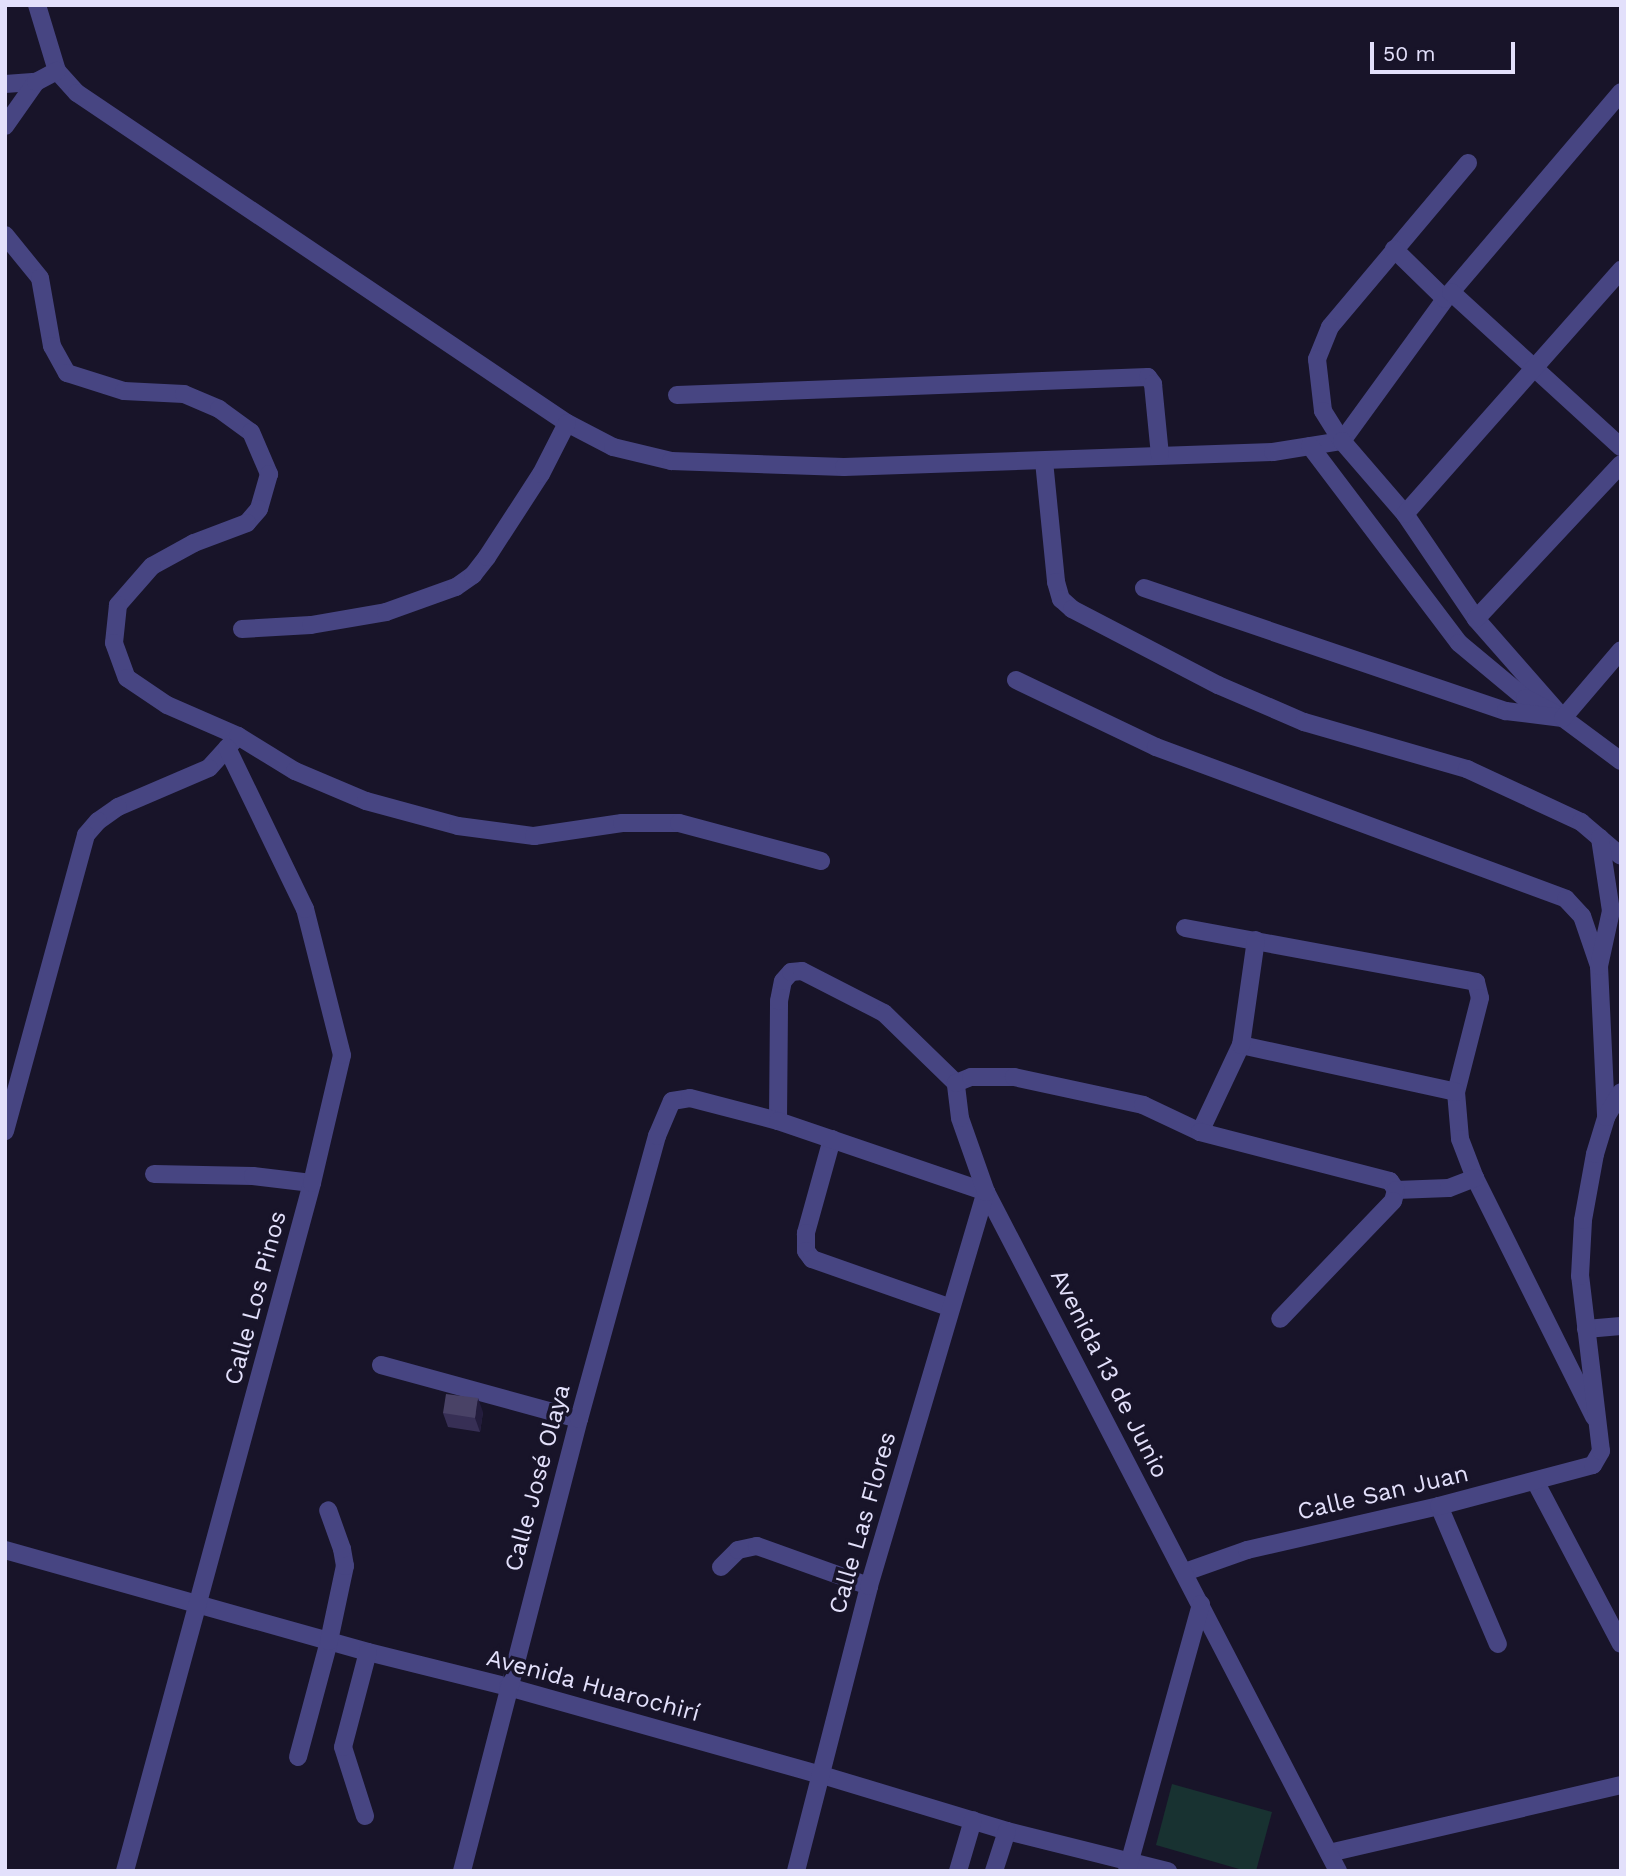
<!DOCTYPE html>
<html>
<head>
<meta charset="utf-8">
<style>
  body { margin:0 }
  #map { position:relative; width:1626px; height:1876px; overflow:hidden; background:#181429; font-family:"Work Sans",sans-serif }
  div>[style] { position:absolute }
  .green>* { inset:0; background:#183231 }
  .minor>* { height:18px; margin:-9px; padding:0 9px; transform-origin:9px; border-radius:9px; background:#474582 }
  .wall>* { inset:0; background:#372f55 }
  .shaded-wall>* { inset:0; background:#231c3c }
  .building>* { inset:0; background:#494266 }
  span { translate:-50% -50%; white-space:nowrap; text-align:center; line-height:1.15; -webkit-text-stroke:7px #181429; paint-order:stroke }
  .street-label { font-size:24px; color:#e3e0fb }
  .frame { position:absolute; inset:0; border:7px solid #e3e0fb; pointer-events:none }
  .scale { position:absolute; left:1370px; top:42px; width:145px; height:32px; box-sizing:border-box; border:4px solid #e3e0fb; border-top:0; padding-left:9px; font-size:21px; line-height:24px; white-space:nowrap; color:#e3e0fb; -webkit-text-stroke:5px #181429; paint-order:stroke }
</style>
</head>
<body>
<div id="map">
  <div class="green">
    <i style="clip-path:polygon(1172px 1784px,1272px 1812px,1256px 1871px,1246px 1871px,1156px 1845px)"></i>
  </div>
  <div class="minor">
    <i style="left:37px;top:5px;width:69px;rotate:73.1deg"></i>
    <i style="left:57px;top:71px;width:30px;rotate:48deg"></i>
    <i style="left:77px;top:93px;width:591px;rotate:33.96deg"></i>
    <i style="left:567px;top:423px;width:52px;rotate:27.6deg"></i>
    <i style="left:613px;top:447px;width:60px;rotate:13.6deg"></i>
    <i style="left:671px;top:461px;width:173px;rotate:2deg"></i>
    <i style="left:844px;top:467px;width:429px;rotate:-2deg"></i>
    <i style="left:1273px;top:452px;width:70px;rotate:-9.1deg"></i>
    <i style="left:1342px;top:441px;width:175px;rotate:-54deg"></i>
    <i style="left:1445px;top:299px;width:272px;rotate:-49.6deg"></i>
    <i style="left:5px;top:84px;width:31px;rotate:-4deg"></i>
    <i style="left:5px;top:126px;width:54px;rotate:-54.8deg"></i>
    <i style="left:36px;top:82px;width:24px;rotate:-28deg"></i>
    <i style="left:1468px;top:163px;width:214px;rotate:130.1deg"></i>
    <i style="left:1330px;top:327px;width:35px;rotate:112deg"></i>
    <i style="left:1317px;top:359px;width:52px;rotate:83.4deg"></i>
    <i style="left:1323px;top:411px;width:36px;rotate:58deg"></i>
    <i style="left:1342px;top:441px;width:96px;rotate:49.2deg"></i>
    <i style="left:1405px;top:514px;width:127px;rotate:55.9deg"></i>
    <i style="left:1476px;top:619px;width:132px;rotate:48.7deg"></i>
    <i style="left:1563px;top:718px;width:72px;rotate:36.6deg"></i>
    <i style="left:5px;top:235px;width:55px;rotate:50.9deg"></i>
    <i style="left:40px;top:278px;width:69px;rotate:80deg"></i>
    <i style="left:52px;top:346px;width:31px;rotate:61deg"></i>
    <i style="left:67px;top:373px;width:60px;rotate:17.5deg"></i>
    <i style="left:124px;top:391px;width:60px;rotate:2.9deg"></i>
    <i style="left:184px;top:394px;width:38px;rotate:23deg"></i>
    <i style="left:219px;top:409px;width:39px;rotate:36deg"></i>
    <i style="left:251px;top:432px;width:46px;rotate:66.8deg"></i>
    <i style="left:269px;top:474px;width:36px;rotate:106deg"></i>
    <i style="left:259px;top:509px;width:18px;rotate:131deg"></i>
    <i style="left:247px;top:523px;width:57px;rotate:159.3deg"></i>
    <i style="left:194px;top:543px;width:48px;rotate:151.3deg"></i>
    <i style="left:152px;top:566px;width:52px;rotate:131.1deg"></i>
    <i style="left:118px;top:605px;width:38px;rotate:96deg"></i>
    <i style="left:114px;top:643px;width:37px;rotate:70deg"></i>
    <i style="left:127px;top:678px;width:48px;rotate:34deg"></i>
    <i style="left:167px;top:705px;width:77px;rotate:23.6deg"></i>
    <i style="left:238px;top:736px;width:43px;rotate:132.2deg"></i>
    <i style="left:209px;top:768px;width:99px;rotate:156.8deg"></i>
    <i style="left:118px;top:807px;width:24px;rotate:145deg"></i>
    <i style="left:98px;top:821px;width:18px;rotate:131deg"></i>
    <i style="left:86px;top:835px;width:307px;rotate:105.3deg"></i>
    <i style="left:1394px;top:249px;width:71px;rotate:44.4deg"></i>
    <i style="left:1451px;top:292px;width:230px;rotate:42.4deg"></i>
    <i style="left:677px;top:395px;width:471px;rotate:-2.2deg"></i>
    <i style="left:1148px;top:377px;width:9px;rotate:54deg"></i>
    <i style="left:1153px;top:384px;width:71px;rotate:84.4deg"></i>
    <i style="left:1310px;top:446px;width:247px;rotate:52.9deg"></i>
    <i style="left:1459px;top:643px;width:86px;rotate:39.8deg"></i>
    <i style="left:1525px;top:698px;width:33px;rotate:27deg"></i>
    <i style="left:1044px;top:461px;width:122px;rotate:84.3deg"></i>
    <i style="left:1056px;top:582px;width:18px;rotate:74deg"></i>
    <i style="left:1061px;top:599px;width:15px;rotate:42deg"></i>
    <i style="left:1072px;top:609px;width:165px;rotate:27.5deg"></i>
    <i style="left:1218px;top:685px;width:94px;rotate:23.3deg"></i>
    <i style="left:1304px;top:722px;width:170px;rotate:16.1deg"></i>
    <i style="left:1467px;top:769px;width:126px;rotate:24.9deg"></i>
    <i style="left:1581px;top:822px;width:52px;rotate:40.4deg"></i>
    <i style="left:1405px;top:514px;width:326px;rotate:-48.5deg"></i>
    <i style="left:1144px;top:588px;width:382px;rotate:18.8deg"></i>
    <i style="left:1506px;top:711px;width:57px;rotate:7deg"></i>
    <i style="left:1476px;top:619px;width:212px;rotate:-46.9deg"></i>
    <i style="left:242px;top:629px;width:69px;rotate:-3.3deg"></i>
    <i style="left:311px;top:625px;width:76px;rotate:-9.8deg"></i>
    <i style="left:386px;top:612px;width:74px;rotate:-19.7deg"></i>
    <i style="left:456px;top:587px;width:21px;rotate:-35deg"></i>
    <i style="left:473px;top:575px;width:23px;rotate:-52deg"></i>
    <i style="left:487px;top:557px;width:99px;rotate:-57deg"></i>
    <i style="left:541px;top:474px;width:57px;rotate:-63deg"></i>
    <i style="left:1016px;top:680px;width:155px;rotate:25.6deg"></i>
    <i style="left:1156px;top:747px;width:437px;rotate:20.3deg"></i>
    <i style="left:1566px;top:899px;width:23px;rotate:47deg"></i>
    <i style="left:1582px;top:916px;width:53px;rotate:71.2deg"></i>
    <i style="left:1599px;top:966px;width:151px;rotate:87.3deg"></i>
    <i style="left:1563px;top:718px;width:89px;rotate:-49.5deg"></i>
    <i style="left:238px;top:736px;width:67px;rotate:31.6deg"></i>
    <i style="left:295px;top:771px;width:77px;rotate:22.9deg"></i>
    <i style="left:366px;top:801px;width:95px;rotate:15.2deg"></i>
    <i style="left:458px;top:826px;width:77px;rotate:7.5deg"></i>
    <i style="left:534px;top:836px;width:89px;rotate:-8.4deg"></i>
    <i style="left:622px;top:823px;width:57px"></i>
    <i style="left:679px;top:823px;width:147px;rotate:15deg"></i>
    <i style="left:1185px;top:928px;width:296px;rotate:10.5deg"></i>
    <i style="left:1476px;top:982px;width:16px;rotate:76deg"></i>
    <i style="left:1480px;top:998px;width:97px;rotate:104.3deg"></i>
    <i style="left:1456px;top:1092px;width:47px;rotate:85.1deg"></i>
    <i style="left:1460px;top:1139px;width:42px;rotate:69deg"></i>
    <i style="left:1475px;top:1178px;width:267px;rotate:63.5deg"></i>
    <i style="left:1599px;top:966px;width:56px;rotate:-77.7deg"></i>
    <i style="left:1611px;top:911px;width:74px;rotate:-98.6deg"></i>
    <i style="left:1241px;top:1045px;width:220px;rotate:12.3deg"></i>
    <i style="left:778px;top:1121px;width:120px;rotate:-89.5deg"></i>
    <i style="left:779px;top:1001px;width:20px;rotate:-79deg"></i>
    <i style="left:783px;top:981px;width:12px;rotate:-48deg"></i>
    <i style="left:791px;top:972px;width:11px;rotate:-5deg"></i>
    <i style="left:802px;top:971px;width:92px;rotate:27.1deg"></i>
    <i style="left:884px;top:1013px;width:100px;rotate:44.2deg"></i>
    <i style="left:1200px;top:1132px;width:96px;rotate:-64.8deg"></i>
    <i style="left:1241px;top:1045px;width:106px;rotate:-81.9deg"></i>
    <i style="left:832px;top:1139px;width:98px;rotate:105.5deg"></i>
    <i style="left:806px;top:1233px;width:18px;rotate:90deg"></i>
    <i style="left:806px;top:1251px;width:10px;rotate:53deg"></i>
    <i style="left:812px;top:1259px;width:147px;rotate:19.4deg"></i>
    <i style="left:154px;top:1174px;width:99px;rotate:1.2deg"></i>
    <i style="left:253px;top:1176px;width:59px;rotate:6.8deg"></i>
    <i style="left:1396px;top:1190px;width:53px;rotate:-2.2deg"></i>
    <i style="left:1449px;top:1188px;width:28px;rotate:-21deg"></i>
    <i style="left:1586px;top:1329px;width:35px;rotate:-5deg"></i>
    <i style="left:381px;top:1365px;width:205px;rotate:15.3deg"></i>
    <i style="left:1535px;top:1481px;width:184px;rotate:62.2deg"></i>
    <i style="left:1439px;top:1506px;width:150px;rotate:66.9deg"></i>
    <i style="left:5px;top:1550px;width:377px;rotate:15.7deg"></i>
    <i style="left:368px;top:1652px;width:144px;rotate:14deg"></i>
    <i style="left:508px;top:1687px;width:326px;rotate:15.7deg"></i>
    <i style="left:822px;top:1775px;width:193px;rotate:16.8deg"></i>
    <i style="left:1007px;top:1831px;width:166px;rotate:14deg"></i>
    <i style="left:721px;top:1567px;width:24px;rotate:-45deg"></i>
    <i style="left:738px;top:1550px;width:19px;rotate:-12deg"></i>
    <i style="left:757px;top:1546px;width:119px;rotate:19.7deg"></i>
    <i style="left:1185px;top:1572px;width:66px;rotate:-19.5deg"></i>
    <i style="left:1247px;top:1550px;width:197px;rotate:-12.9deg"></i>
    <i style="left:1439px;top:1506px;width:159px;rotate:-14.9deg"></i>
    <i style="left:1593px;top:1465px;width:16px;rotate:-60deg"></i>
    <i style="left:1601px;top:1451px;width:176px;rotate:-96.8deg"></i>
    <i style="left:1580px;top:1276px;width:56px;rotate:-86.9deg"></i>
    <i style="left:1583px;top:1220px;width:67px;rotate:-79.7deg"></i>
    <i style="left:1595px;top:1154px;width:39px;rotate:-73deg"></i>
    <i style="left:1606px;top:1117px;width:29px;rotate:-59deg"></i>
    <i style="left:298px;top:1757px;width:120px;rotate:-75deg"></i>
    <i style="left:329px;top:1641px;width:77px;rotate:-78deg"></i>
    <i style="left:345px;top:1566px;width:17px;rotate:-100deg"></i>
    <i style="left:342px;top:1549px;width:41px;rotate:-109.7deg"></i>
    <i style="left:365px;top:1816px;width:72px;rotate:-107.7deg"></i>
    <i style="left:343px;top:1747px;width:98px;rotate:-75.3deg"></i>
    <i style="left:1329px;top:1853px;width:300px;rotate:-13.1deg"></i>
    <i style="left:125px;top:1871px;width:713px;rotate:-74.79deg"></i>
    <i style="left:312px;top:1183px;width:131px;rotate:-76.8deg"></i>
    <i style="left:342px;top:1055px;width:151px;rotate:-104.2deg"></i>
    <i style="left:305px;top:909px;width:179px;rotate:-115.8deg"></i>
    <i style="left:462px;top:1871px;width:467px;rotate:-75.5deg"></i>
    <i style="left:579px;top:1419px;width:294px;rotate:-74.6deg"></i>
    <i style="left:657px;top:1136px;width:38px;rotate:-67deg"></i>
    <i style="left:672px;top:1101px;width:18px;rotate:-9deg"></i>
    <i style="left:690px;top:1098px;width:91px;rotate:14.6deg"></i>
    <i style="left:778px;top:1121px;width:220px;rotate:18.8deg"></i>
    <i style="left:986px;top:1192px;width:765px;rotate:62.6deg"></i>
    <i style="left:796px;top:1871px;width:294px;rotate:-75.6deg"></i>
    <i style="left:869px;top:1586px;width:411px;rotate:-73.5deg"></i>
    <i style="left:986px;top:1192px;width:78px;rotate:-109.4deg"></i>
    <i style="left:960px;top:1118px;width:35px;rotate:-97deg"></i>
    <i style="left:956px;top:1083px;width:16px;rotate:-22deg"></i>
    <i style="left:971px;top:1077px;width:43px"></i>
    <i style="left:1014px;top:1077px;width:132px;rotate:12.2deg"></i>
    <i style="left:1143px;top:1105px;width:63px;rotate:25.3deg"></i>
    <i style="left:1200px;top:1132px;width:196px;rotate:14.5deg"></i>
    <i style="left:1390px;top:1181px;width:11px;rotate:56deg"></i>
    <i style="left:1396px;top:1190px;width:11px;rotate:105deg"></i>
    <i style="left:1393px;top:1201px;width:163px;rotate:133.8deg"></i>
    <i style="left:958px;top:1871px;width:53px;rotate:-73.6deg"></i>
    <i style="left:994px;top:1871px;width:42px;rotate:-72deg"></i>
    <i style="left:1127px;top:1871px;width:277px;rotate:-74.5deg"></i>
  </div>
  <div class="wall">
    <i style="clip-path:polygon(483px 1412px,480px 1432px,448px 1427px,443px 1413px)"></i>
  </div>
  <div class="shaded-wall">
    <i style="clip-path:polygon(478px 1398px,483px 1412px,480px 1432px,475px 1418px)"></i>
  </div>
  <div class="building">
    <i style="clip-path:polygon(446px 1394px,478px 1398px,475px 1418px,443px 1413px)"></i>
  </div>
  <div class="street-label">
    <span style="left:256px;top:1298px;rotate:-75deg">Calle Los Pinos</span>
    <span style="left:1109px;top:1374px;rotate:63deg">Avenida 13 de Junio</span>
    <span style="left:538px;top:1478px;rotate:-75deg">Calle José Olaya</span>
    <span style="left:1383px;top:1493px;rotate:-13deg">Calle San Juan</span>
    <span style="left:863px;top:1523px;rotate:-74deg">Calle Las Flores</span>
    <span style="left:593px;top:1686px;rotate:15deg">Avenida Huarochirí</span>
  </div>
  <div class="frame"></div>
  <div class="scale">50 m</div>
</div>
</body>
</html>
